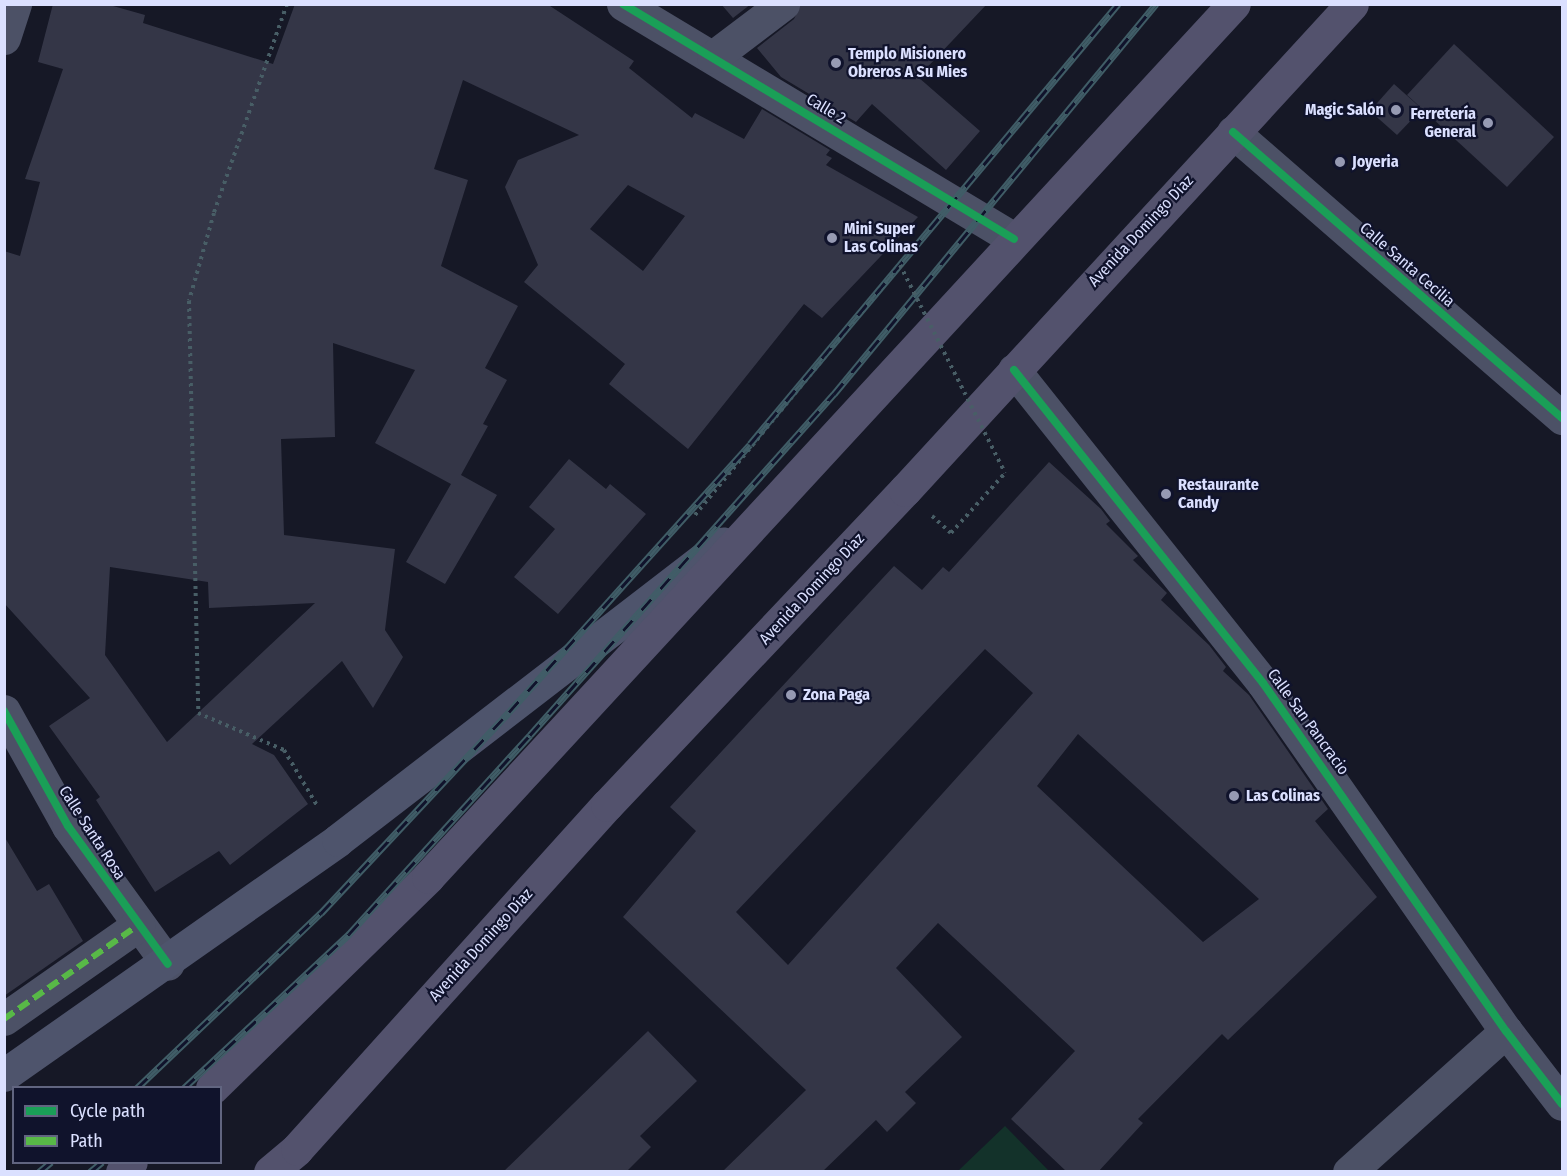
<!DOCTYPE html>
<html>
<head>
<meta charset="utf-8">
<style>
  body { margin:0 }
  #map { position:relative; width:1567px; height:1176px; overflow:hidden; background:#161826; font-family:"Fira Sans Condensed",sans-serif }
  div>[style] { position:absolute }
  .green>* { inset:0; background:#13322a }
  .building>* { inset:0; background:#343647 }
  .path>* { height:4px; margin-top:-2px; transform-origin:0; background:repeating-linear-gradient(90deg,#485e66 0 3px,transparent 0 7.5px) }
  .street>* { height:33px; margin:-16.5px; padding:0 16.5px; transform-origin:16.5px; border-radius:16.5px; background:#4c5166 }
  .secondary>* { height:33px; margin:-16.5px; padding:0 16.5px; transform-origin:16.5px; border-radius:16.5px; background:#4e546c }
  .primary>* { height:33px; margin:-16.5px; padding:0 16.5px; transform-origin:16.5px; border-radius:16.5px; background:#53526d }
  .rail>* { height:7px; margin-top:-3.5px; transform-origin:0; background:repeating-linear-gradient(90deg,#10132c 0 14px,#405d67 0 28px); box-sizing:border-box; border-block:2px solid #405d67 }
  .path-bridge>* { height:4px; margin-top:-2px; transform-origin:0; background:repeating-linear-gradient(90deg,#485e66 0 3px,transparent 0 7.5px) }
  .quiet>* { height:6px; margin-top:-3px; transform-origin:0; background:repeating-linear-gradient(90deg,#58b947 0 12px,transparent 0 18px) }
  .cycleway>* { height:8px; margin:-4px; padding:0 4px; transform-origin:4px; border-radius:4px; background:#1a9f57 }
  .dots>* { width:16px; height:16px; translate:-50% -50%; box-sizing:border-box; border:3px solid #10132c; border-radius:50% }
  span { translate:-50% -50%; white-space:nowrap; text-align:center; line-height:1.15; -webkit-text-stroke:4.5px #10132c; paint-order:stroke }
  .poi-label { font-size:16px; color:#dbe0ff; font-weight:700 }
  .left { translate:0 -50%; text-align:left }
  .right { translate:-100% -50%; text-align:right }
  .street-label { font-size:16px; color:#dbe0ff }
  .frame { position:absolute; inset:0; border:6px solid #dbe0ff; pointer-events:none }
  .legend { position:absolute; left:12px; top:1086px; width:210px; height:78px; box-sizing:border-box; background:#10132c; border:2px solid #616580; margin:0; padding:8px 10px; list-style:none; font-size:18px; color:#dbe0ff }
  .legend li { display:flex; align-items:center; gap:12px; height:30px }
  .legend b { width:30px; border:2px solid #616580 }
</style>
</head>
<body>
<div id="map">
  <div class="green">
    <i style="clip-path:polygon(1005px 1126px,1049px 1171px,958px 1171px)"></i>
  </div>
  <div class="building">
    <i style="clip-path:polygon(evenodd,53px 4px,106px 4px,145px 15px,143px 23px,273px 64px,295px 4px,547px 4px,634px 61px,629px 68px,692px 118px,695px 113px,744px 139px,762px 109px,830px 150px,826px 155px,832px 158px,826px 165px,918px 217px,822px 318px,804px 304px,688px 449px,609px 384px,625px 364px,524px 282px,538px 265px,505px 187px,518px 160px,579px 135px,463px 80px,434px 169px,468px 180px,441px 266px,518px 306px,485px 368px,507px 380px,483px 424px,488px 426px,461px 475px,497px 495px,445px 584px,406px 562px,451px 484px,375px 443px,415px 370px,333px 343px,335px 437px,281px 439px,284px 535px,395px 549px,385px 630px,403px 657px,373px 708px,342px 661px,252px 744px,274px 755px,308px 804px,230px 865px,219px 851px,155px 892px,96px 800px,100px 797px,49px 726px,90px 698px,4px 603px,4px 251px,20px 256px,40px 182px,25px 179px,63px 69px,38px 62px,53px 4px,628px 185px,685px 216px,643px 271px,590px 229px,628px 185px,53px 4px,110px 567px,208px 582px,209px 608px,315px 603px,167px 742px,105px 655px,110px 567px)"></i>
    <i style="clip-path:polygon(721px 4px,751px 4px,733px 18px)"></i>
    <i style="clip-path:polygon(801px 4px,987px 4px,918px 77px,980px 131px,946px 170px,872px 104px,856px 122px,781px 77px,757px 48px,794px 19px)"></i>
    <i style="clip-path:polygon(1454px 44px,1554px 137px,1507px 187px,1407px 95px)"></i>
    <i style="clip-path:polygon(1394px 84px,1422px 109px,1397px 135px,1370px 111px)"></i>
    <i style="clip-path:polygon(569px 459px,606px 489px,610px 484px,646px 514px,558px 614px,514px 577px,555px 529px,529px 507px)"></i>
    <i style="clip-path:polygon(evenodd,1049px 462px,1101px 509px,1110px 521px,1106px 524px,1138px 556px,1133px 560px,1167px 593px,1161px 600px,1209px 645px,1226px 667px,1223px 671px,1249px 695px,1328px 809px,1315px 821px,1377px 897px,1228px 1040px,1222px 1034px,1138px 1119px,1143px 1123px,1098px 1172px,1067px 1172px,1011px 1119px,1075px 1051px,938px 923px,896px 968px,962px 1037px,905px 1092px,916px 1103px,887px 1132px,876px 1120px,822px 1172px,722px 1172px,806px 1090px,623px 917px,696px 831px,670px 807px,894px 566px,922px 590px,943px 567px,949px 572px,1049px 462px,985px 649px,1033px 693px,788px 965px,736px 912px,985px 649px,1049px 462px,1078px 734px,1259px 899px,1203px 942px,1037px 786px,1078px 734px)"></i>
    <i style="clip-path:polygon(4px 836px,37px 891px,49px 884px,83px 941px,4px 996px)"></i>
    <i style="clip-path:polygon(648px 1031px,697px 1081px,640px 1136px,651px 1147px,626px 1172px,503px 1172px)"></i>
  </div>
  <div class="path">
    <i style="left:287px;top:4px;width:221px;rotate:109.3deg"></i>
    <i style="left:214px;top:213px;width:91px;rotate:105.9deg"></i>
    <i style="left:189px;top:301px;width:412px;rotate:88.7deg"></i>
    <i style="left:198px;top:713px;width:94px;rotate:23.3deg"></i>
    <i style="left:284px;top:750px;width:66px;rotate:59.2deg"></i>
    <i style="left:695px;top:515px;width:323px;rotate:-50.6deg"></i>
    <i style="left:932px;top:516px;width:25px;rotate:42deg"></i>
    <i style="left:951px;top:533px;width:81px;rotate:-48deg"></i>
  </div>
  <div class="street">
    <i style="left:623px;top:4px;width:456px;rotate:31deg"></i>
    <i style="left:4px;top:38px;width:36px;rotate:-72deg"></i>
    <i style="left:713px;top:57px;width:88px;rotate:-37.1deg"></i>
    <i style="left:1233px;top:132px;width:436px;rotate:41deg"></i>
    <i style="left:1014px;top:370px;width:400px;rotate:51.5deg"></i>
    <i style="left:1263px;top:683px;width:424px;rotate:55.1deg"></i>
    <i style="left:1506px;top:1031px;width:92px;rotate:52.5deg"></i>
    <i style="left:4px;top:711px;width:132px;rotate:60.9deg"></i>
    <i style="left:68px;top:826px;width:170px;rotate:54.1deg"></i>
    <i style="left:4px;top:1019px;width:164px;rotate:-35deg"></i>
    <i style="left:1349px;top:1172px;width:211px;rotate:-41.9deg"></i>
  </div>
  <div class="secondary">
    <i style="left:4px;top:1075px;width:408px;rotate:-35.1deg"></i>
    <i style="left:338px;top:840px;width:486px;rotate:-37.6deg"></i>
  </div>
  <div class="primary">
    <i style="left:212px;top:1088px;width:302px;rotate:-44.3deg"></i>
    <i style="left:428px;top:877px;width:1188px;rotate:-47.29deg"></i>
    <i style="left:122px;top:1172px;width:13px;rotate:-48deg"></i>
    <i style="left:270px;top:1172px;width:35px;rotate:-40deg"></i>
    <i style="left:297px;top:1149px;width:463px;rotate:-48deg"></i>
    <i style="left:607px;top:805px;width:434px;rotate:-46.6deg"></i>
    <i style="left:905px;top:490px;width:660px;rotate:-47.39deg"></i>
  </div>
  <div class="rail">
    <i style="left:137px;top:1088px;width:254px;rotate:-43.6deg"></i>
    <i style="left:321px;top:913px;width:275px;rotate:-46.9deg"></i>
    <i style="left:509px;top:712px;width:360px;rotate:-48deg"></i>
    <i style="left:750px;top:444px;width:574px;rotate:-50.09deg"></i>
    <i style="left:184px;top:1088px;width:226px;rotate:-43deg"></i>
    <i style="left:349px;top:934px;width:269px;rotate:-47.7deg"></i>
    <i style="left:530px;top:735px;width:457px;rotate:-48.3deg"></i>
    <i style="left:834px;top:394px;width:506px;rotate:-50.46deg"></i>
    <i style="left:39px;top:1172px;width:16px;rotate:-40deg"></i>
    <i style="left:90px;top:1172px;width:16px;rotate:-40deg"></i>
  </div>
  <div class="path-bridge">
    <i style="left:900px;top:265px;width:233px;rotate:63.2deg"></i>
  </div>
  <div class="quiet">
    <i style="left:4px;top:1019px;width:164px;rotate:-35deg"></i>
  </div>
  <div class="cycleway">
    <i style="left:623px;top:4px;width:456px;rotate:31deg"></i>
    <i style="left:1233px;top:132px;width:436px;rotate:41deg"></i>
    <i style="left:1014px;top:370px;width:400px;rotate:51.5deg"></i>
    <i style="left:1263px;top:683px;width:424px;rotate:55.1deg"></i>
    <i style="left:1506px;top:1031px;width:92px;rotate:52.5deg"></i>
    <i style="left:4px;top:711px;width:132px;rotate:60.9deg"></i>
    <i style="left:68px;top:826px;width:170px;rotate:54.1deg"></i>
  </div>
  <div class="dots">
    <i style="left:836px;top:63px;background:#969ab3"></i>
    <i style="left:1396px;top:110px;background:#969ab3"></i>
    <i style="left:1488px;top:123px;background:#969ab3"></i>
    <i style="left:1340px;top:162px;background:#969ab3"></i>
    <i style="left:832px;top:238px;background:#969ab3"></i>
    <i style="left:1166px;top:494px;background:#969ab3"></i>
    <i style="left:791px;top:695px;background:#969ab3"></i>
    <i style="left:1234px;top:796px;background:#969ab3"></i>
  </div>
  <div class="poi-label">
    <span class="left" style="left:848px;top:63px">Templo Misionero<br>Obreros A Su Mies</span>
    <span class="right" style="left:1384px;top:110px">Magic Salón</span>
    <span class="right" style="left:1476px;top:123px">Ferretería<br>General</span>
    <span class="left" style="left:1352px;top:162px">Joyeria</span>
    <span class="left" style="left:844px;top:238px">Mini Super<br>Las Colinas</span>
    <span class="left" style="left:1178px;top:494px">Restaurante<br>Candy</span>
    <span class="left" style="left:803px;top:695px">Zona Paga</span>
    <span class="left" style="left:1246px;top:796px">Las Colinas</span>
  </div>
  <div class="street-label">
    <span style="left:826px;top:109px;rotate:31deg">Calle 2</span>
    <span style="left:1141px;top:231px;rotate:-47deg">Avenida Domingo Díaz</span>
    <span style="left:1407px;top:265px;rotate:41deg">Calle Santa Cecilia</span>
    <span style="left:812px;top:589px;rotate:-47deg">Avenida Domingo Díaz</span>
    <span style="left:1308px;top:722px;rotate:54deg">Calle San Pancracio</span>
    <span style="left:92px;top:833px;rotate:57deg">Calle Santa Rosa</span>
    <span style="left:481px;top:945px;rotate:-48deg">Avenida Domingo Díaz</span>
  </div>
  <div class="frame"></div>
  <ul class="legend">
  <li><b style="height:8px;background:#1a9f57"></b>Cycle path</li>
  <li><b style="height:8px;background:#58b947"></b>Path</li>
  </ul>
</div>
</body>
</html>
